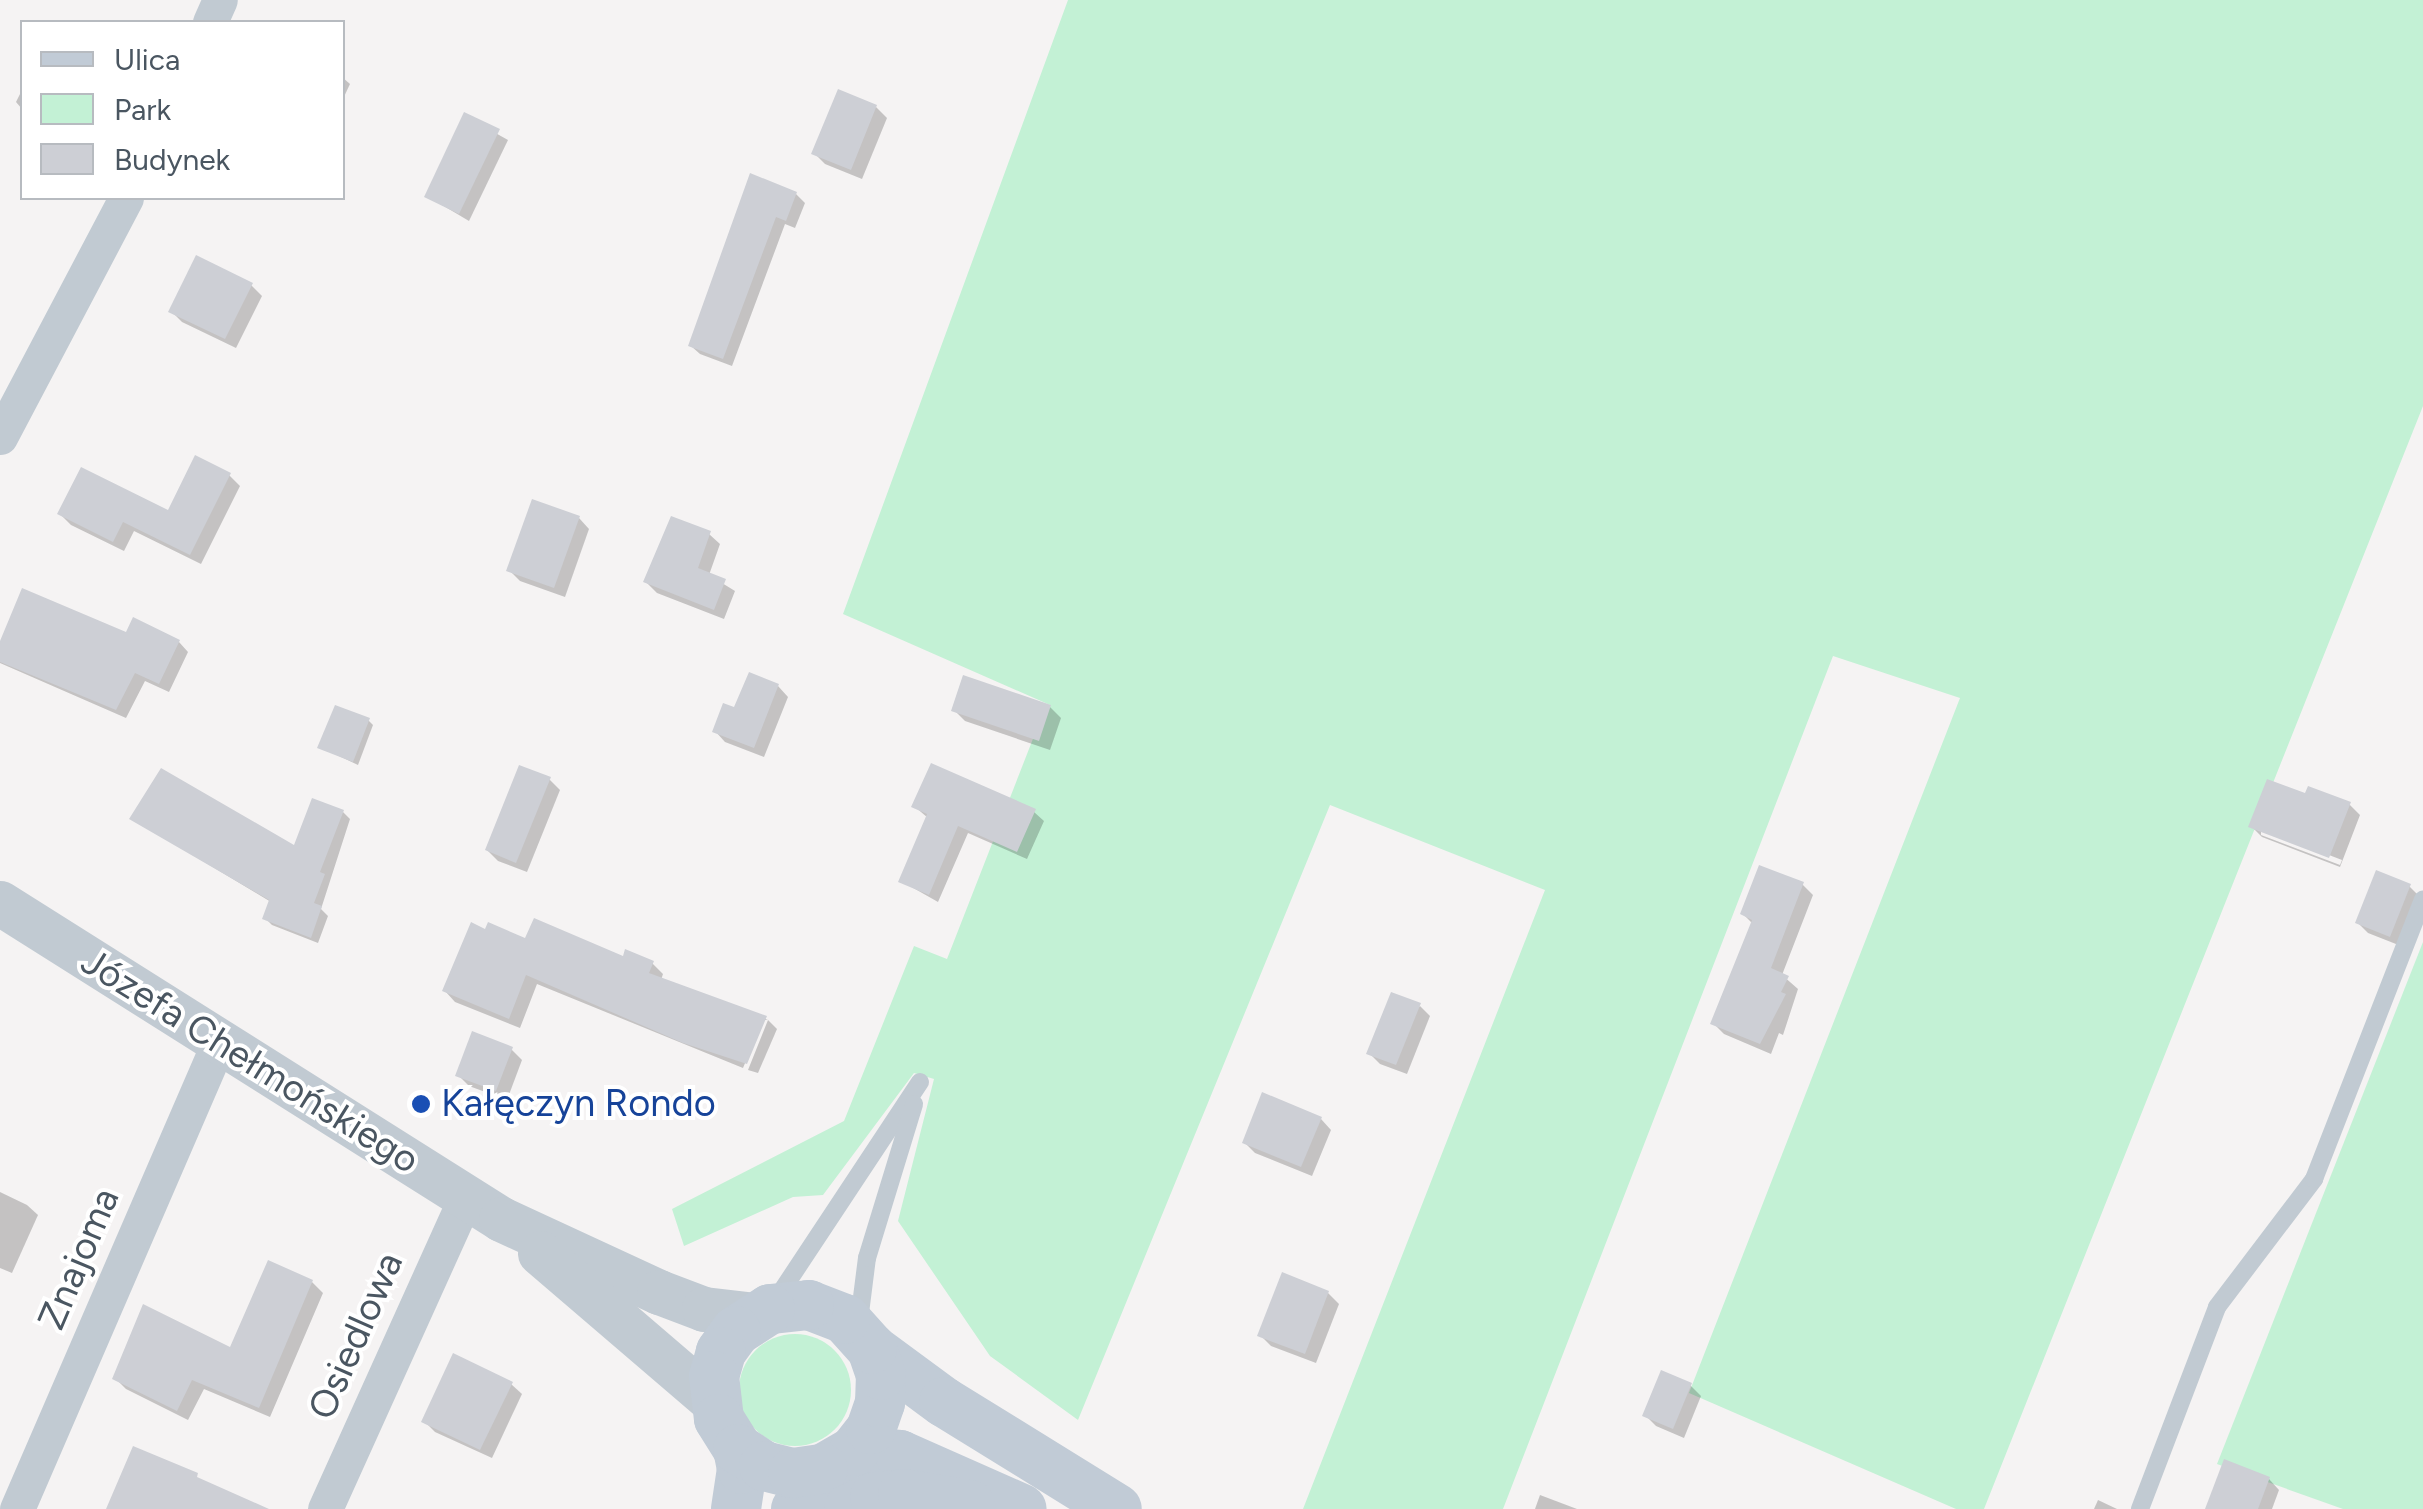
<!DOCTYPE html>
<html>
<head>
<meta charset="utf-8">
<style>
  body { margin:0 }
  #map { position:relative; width:2423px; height:1509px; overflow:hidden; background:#f5f3f3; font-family:Figtree,sans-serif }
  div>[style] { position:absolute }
  .green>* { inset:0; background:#c3f1d5 }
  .round { border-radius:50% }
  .shadow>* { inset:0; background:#0003 }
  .building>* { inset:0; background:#cdcfd5 }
  .service>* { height:18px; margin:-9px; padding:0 9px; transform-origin:9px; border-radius:9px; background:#c1cad2 }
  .minor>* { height:35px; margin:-17.5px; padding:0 17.5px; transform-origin:17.5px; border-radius:17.5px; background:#c1cad2 }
  .tertiary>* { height:45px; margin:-22.5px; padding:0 22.5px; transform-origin:22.5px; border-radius:22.5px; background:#c1cad2 }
  .secondary>* { height:50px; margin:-25px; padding:0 25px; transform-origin:25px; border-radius:25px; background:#c1cbd6 }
  .dots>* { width:28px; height:28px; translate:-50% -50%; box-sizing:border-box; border:5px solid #fff; border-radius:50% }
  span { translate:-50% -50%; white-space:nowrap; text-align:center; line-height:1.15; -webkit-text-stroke:8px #fff; paint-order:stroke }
  .street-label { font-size:38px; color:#4a5661 }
  .transit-label { font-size:38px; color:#164399 }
  .left { translate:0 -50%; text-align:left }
  .legend { position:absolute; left:20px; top:20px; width:325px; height:180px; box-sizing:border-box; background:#fff; border:2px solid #b7bbc0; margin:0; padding:12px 18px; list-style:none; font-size:30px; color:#4a5661 }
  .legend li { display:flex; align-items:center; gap:20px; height:50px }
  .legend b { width:50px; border:2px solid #b7bbc0 }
</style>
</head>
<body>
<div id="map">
  <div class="green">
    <i style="clip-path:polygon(1068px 0,2423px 0,2423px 406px,1984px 1509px,1956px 1509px,1689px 1393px,1960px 698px,1833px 656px,1503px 1509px,1303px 1509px,1545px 890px,1330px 805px,1078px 1420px,990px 1356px,898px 1221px,934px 1079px,914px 1073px,823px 1195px,793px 1197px,684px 1246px,672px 1209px,844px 1121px,914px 946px,947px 959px,1045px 708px,1050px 705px,843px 614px)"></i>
    <i style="clip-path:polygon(2423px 942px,2423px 1509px,2343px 1509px,2217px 1464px)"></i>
    <i class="round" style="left:739px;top:1334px;width:112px;height:112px"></i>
  </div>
  <div class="shadow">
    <i style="clip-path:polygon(342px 77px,350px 84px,342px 101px)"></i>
    <i style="clip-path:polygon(22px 90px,22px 109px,16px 102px)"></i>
    <i style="clip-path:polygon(876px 107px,887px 118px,862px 179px,825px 164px,814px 153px)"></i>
    <i style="clip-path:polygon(465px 116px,508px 140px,469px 221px,427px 196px)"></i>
    <i style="clip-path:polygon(796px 194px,805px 203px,795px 228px,785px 224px,732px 366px,700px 354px,691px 346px,745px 204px)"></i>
    <i style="clip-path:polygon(251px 285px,262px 296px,236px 348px,182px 322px,171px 311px)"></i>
    <i style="clip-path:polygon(229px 475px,240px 486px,201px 564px,134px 531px,124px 551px,71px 525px,60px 514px,170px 513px)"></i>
    <i style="clip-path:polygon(579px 518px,589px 529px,565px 597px,520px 581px,509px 570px)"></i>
    <i style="clip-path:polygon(709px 534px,720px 544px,709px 575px,735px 591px,724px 619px,657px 593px,646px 582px)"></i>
    <i style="clip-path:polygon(127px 635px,179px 642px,188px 652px,169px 692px,145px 681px,126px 718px,0 663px,0 647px)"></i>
    <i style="clip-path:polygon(778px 686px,788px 697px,764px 757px,725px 742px,715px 731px,736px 710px)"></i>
    <i style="clip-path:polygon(1050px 707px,1061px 718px,1050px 750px,965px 721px,954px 710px)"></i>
    <i style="clip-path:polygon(368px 720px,373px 725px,358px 765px,320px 747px)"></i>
    <i style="clip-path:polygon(549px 779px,560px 790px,527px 872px,498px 861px,487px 850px)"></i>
    <i style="clip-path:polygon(evenodd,2349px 804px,2360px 815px,2340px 867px,2262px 837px,2251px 826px,2349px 804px,2261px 829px,2342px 860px,2340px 865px,2261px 835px,2261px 829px)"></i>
    <i style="clip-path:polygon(914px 806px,1034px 812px,1044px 821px,1027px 859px,968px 833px,938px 902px,901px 881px,928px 818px)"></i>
    <i style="clip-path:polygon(343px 812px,350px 819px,321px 909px,328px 916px,318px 943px,272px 925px,265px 918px,271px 902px,133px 819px,295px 849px)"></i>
    <i style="clip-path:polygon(1802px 884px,1813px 895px,1782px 975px,1798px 989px,1783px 1035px,1779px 1033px,1771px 1054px,1724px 1034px,1713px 1023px,1753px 924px,1743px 914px)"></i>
    <i style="clip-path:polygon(2409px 886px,2420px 897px,2401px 946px,2368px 933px,2358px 923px)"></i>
    <i style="clip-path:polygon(526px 941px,652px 963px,663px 974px,661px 980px,768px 1020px,763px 1020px,743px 1068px,537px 984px,520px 1028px,455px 1002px,445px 991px)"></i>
    <i style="clip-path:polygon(1420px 1006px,1430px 1016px,1407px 1074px,1380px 1064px,1369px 1053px)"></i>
    <i style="clip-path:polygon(768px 1020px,777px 1029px,758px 1073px,748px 1070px)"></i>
    <i style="clip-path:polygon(511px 1049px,522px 1060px,507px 1100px,469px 1086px,458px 1075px)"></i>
    <i style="clip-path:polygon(1321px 1119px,1331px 1130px,1312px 1176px,1255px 1153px,1245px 1143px)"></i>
    <i style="clip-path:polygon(0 1192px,27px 1205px,38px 1215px,12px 1273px,0 1268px)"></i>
    <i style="clip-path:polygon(312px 1282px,323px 1293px,270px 1417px,204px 1389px,188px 1420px,126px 1389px,115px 1378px,231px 1351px)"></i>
    <i style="clip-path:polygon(1328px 1293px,1339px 1304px,1316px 1363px,1271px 1346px,1260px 1335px)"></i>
    <i style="clip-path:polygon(511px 1384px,522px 1394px,492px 1458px,435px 1432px,424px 1421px)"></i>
    <i style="clip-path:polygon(1690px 1385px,1701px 1396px,1684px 1438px,1656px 1426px,1645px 1415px)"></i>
    <i style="clip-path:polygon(2269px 1479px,2279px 1490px,2272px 1509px,2208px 1509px)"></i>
    <i style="clip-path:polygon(1540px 1495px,1577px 1509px,1535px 1509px)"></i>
    <i style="clip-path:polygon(2098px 1500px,2117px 1509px,2094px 1509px)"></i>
  </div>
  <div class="building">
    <i style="clip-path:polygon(838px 89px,877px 105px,851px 170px,811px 154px)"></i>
    <i style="clip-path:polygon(464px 112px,500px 129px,459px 214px,424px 197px)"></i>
    <i style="clip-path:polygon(750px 173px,797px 192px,786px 221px,776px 217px,723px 359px,688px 346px)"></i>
    <i style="clip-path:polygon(196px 255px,253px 283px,225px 339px,168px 312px)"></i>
    <i style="clip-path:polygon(195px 455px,231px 473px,190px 555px,123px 522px,113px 542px,57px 514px,81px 467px,168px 510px)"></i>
    <i style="clip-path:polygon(532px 499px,580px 516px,554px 588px,506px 571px)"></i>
    <i style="clip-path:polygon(671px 516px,711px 531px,698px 568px,726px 579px,714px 610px,643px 582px)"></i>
    <i style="clip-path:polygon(22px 588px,126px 632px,133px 617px,180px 640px,159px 684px,135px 673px,116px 710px,0 662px,0 641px)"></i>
    <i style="clip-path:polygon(749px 672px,779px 684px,754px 748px,712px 732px,723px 703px,734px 707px)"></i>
    <i style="clip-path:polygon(963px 675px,1051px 705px,1039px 741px,951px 711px)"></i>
    <i style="clip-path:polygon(335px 705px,370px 718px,353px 762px,317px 748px)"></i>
    <i style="clip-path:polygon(931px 763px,1036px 809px,1017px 852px,958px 826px,929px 895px,898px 882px,927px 814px,911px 807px)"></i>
    <i style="clip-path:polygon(519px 765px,551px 777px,516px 863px,485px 850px)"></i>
    <i style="clip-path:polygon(161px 768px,294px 845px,312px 798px,344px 810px,320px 872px,325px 874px,314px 903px,322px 906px,311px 938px,262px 919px,269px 900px,129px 819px)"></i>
    <i style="clip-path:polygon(2267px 779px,2305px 793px,2308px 786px,2351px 802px,2329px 858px,2248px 827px)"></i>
    <i style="clip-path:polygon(1759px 865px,1804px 882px,1771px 968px,1789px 976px,1781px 992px,1786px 994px,1760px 1044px,1710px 1024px,1752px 920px,1740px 914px)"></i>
    <i style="clip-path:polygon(2376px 870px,2411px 884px,2390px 937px,2355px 923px)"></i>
    <i style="clip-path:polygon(534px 918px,623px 956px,625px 949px,654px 961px,649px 973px,767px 1016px,747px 1064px,683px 1043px,526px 975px,509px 1019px,442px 991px,471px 922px,485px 929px,488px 922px,525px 938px)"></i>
    <i style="clip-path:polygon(1391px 992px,1421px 1003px,1396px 1065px,1366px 1054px)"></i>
    <i style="clip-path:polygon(472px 1031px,513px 1047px,496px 1091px,455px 1076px)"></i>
    <i style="clip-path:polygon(1262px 1092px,1322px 1117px,1301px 1167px,1242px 1143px)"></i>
    <i style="clip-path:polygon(268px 1260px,313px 1280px,259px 1408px,192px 1380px,177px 1411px,112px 1379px,143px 1304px,230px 1347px)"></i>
    <i style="clip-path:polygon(1282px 1272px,1329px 1291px,1305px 1354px,1257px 1336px)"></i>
    <i style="clip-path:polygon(453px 1353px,513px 1382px,480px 1450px,421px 1422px)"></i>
    <i style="clip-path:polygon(1661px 1370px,1692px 1383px,1673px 1429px,1642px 1416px)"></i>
    <i style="clip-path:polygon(133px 1446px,198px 1473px,197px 1477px,269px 1509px,106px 1509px)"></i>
    <i style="clip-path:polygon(2224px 1459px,2270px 1477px,2258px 1509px,2205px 1509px)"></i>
  </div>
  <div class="service">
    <i style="left:777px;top:1298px;width:259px;rotate:-56.5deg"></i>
    <i style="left:859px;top:1321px;width:64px;rotate:-82.8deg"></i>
    <i style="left:867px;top:1258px;width:161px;rotate:-73deg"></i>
    <i style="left:2140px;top:1509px;width:216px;rotate:-69.1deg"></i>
    <i style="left:2217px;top:1307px;width:161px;rotate:-52.8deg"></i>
    <i style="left:2314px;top:1179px;width:300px;rotate:-68.7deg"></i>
  </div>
  <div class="minor">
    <i style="left:210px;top:22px;width:24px;rotate:-66deg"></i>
    <i style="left:0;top:437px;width:270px;rotate:-62.2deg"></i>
    <i style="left:17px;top:1509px;width:509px;rotate:-66.61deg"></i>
    <i style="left:325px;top:1509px;width:342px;rotate:-65.7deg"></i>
  </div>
  <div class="tertiary">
    <i style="left:0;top:903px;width:592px;rotate:32.24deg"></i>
    <i style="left:501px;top:1219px;width:174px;rotate:24.8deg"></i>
    <i style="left:659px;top:1292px;width:48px;rotate:20.7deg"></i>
    <i style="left:704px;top:1309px;width:52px;rotate:6.6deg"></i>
    <i style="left:540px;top:1253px;width:229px;rotate:40.6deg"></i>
  </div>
  <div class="secondary">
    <i style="left:872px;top:1349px;width:89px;rotate:36.4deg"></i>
    <i style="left:944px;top:1402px;width:203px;rotate:31.7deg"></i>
    <i style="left:854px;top:1451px;width:46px;rotate:5deg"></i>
    <i style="left:900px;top:1455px;width:133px;rotate:23.9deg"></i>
    <i style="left:736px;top:1509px;width:40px;rotate:-81.5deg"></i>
    <i style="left:742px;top:1469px;width:20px;rotate:-101deg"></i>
    <i style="left:796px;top:1509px;width:48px;rotate:-56deg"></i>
    <i style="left:823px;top:1469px;width:36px;rotate:-30deg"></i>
    <i style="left:854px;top:1451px;width:28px;rotate:-52deg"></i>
    <i style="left:871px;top:1429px;width:28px;rotate:-71deg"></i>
    <i style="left:880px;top:1403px;width:28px;rotate:-88deg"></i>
    <i style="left:881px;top:1375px;width:28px;rotate:-109deg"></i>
    <i style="left:872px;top:1349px;width:40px;rotate:-132deg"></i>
    <i style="left:845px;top:1319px;width:39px;rotate:-159deg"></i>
    <i style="left:809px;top:1305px;width:39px;rotate:174deg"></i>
    <i style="left:770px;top:1309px;width:40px;rotate:147.1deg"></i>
    <i style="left:736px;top:1331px;width:26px;rotate:126deg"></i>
    <i style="left:721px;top:1352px;width:25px;rotate:106deg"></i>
    <i style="left:714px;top:1376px;width:43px;rotate:83.4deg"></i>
    <i style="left:719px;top:1419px;width:36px;rotate:58deg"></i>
    <i style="left:738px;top:1449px;width:31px;rotate:33deg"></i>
    <i style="left:764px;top:1466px;width:30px;rotate:14deg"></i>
    <i style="left:793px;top:1473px;width:30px;rotate:-8deg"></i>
    <i style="left:849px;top:1509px;width:29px;rotate:-25deg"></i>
    <i style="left:875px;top:1497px;width:28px;rotate:-6deg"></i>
    <i style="left:903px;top:1494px;width:68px;rotate:9.3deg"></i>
  </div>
  <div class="dots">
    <i style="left:421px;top:1104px;background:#1a4fb4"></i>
  </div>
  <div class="street-label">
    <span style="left:250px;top:1061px;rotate:32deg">Józefa Chełmońskiego</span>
    <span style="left:79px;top:1259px;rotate:-67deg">Znajoma</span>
    <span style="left:356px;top:1336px;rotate:-66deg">Osiedlowa</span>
  </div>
  <div class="transit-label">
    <span class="left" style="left:441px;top:1104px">Kałęczyn Rondo</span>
  </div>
  <ul class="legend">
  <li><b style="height:12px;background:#c1cbd6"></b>Ulica</li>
  <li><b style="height:28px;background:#c3f1d5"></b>Park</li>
  <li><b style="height:28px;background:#cdcfd5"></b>Budynek</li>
  </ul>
</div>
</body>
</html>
